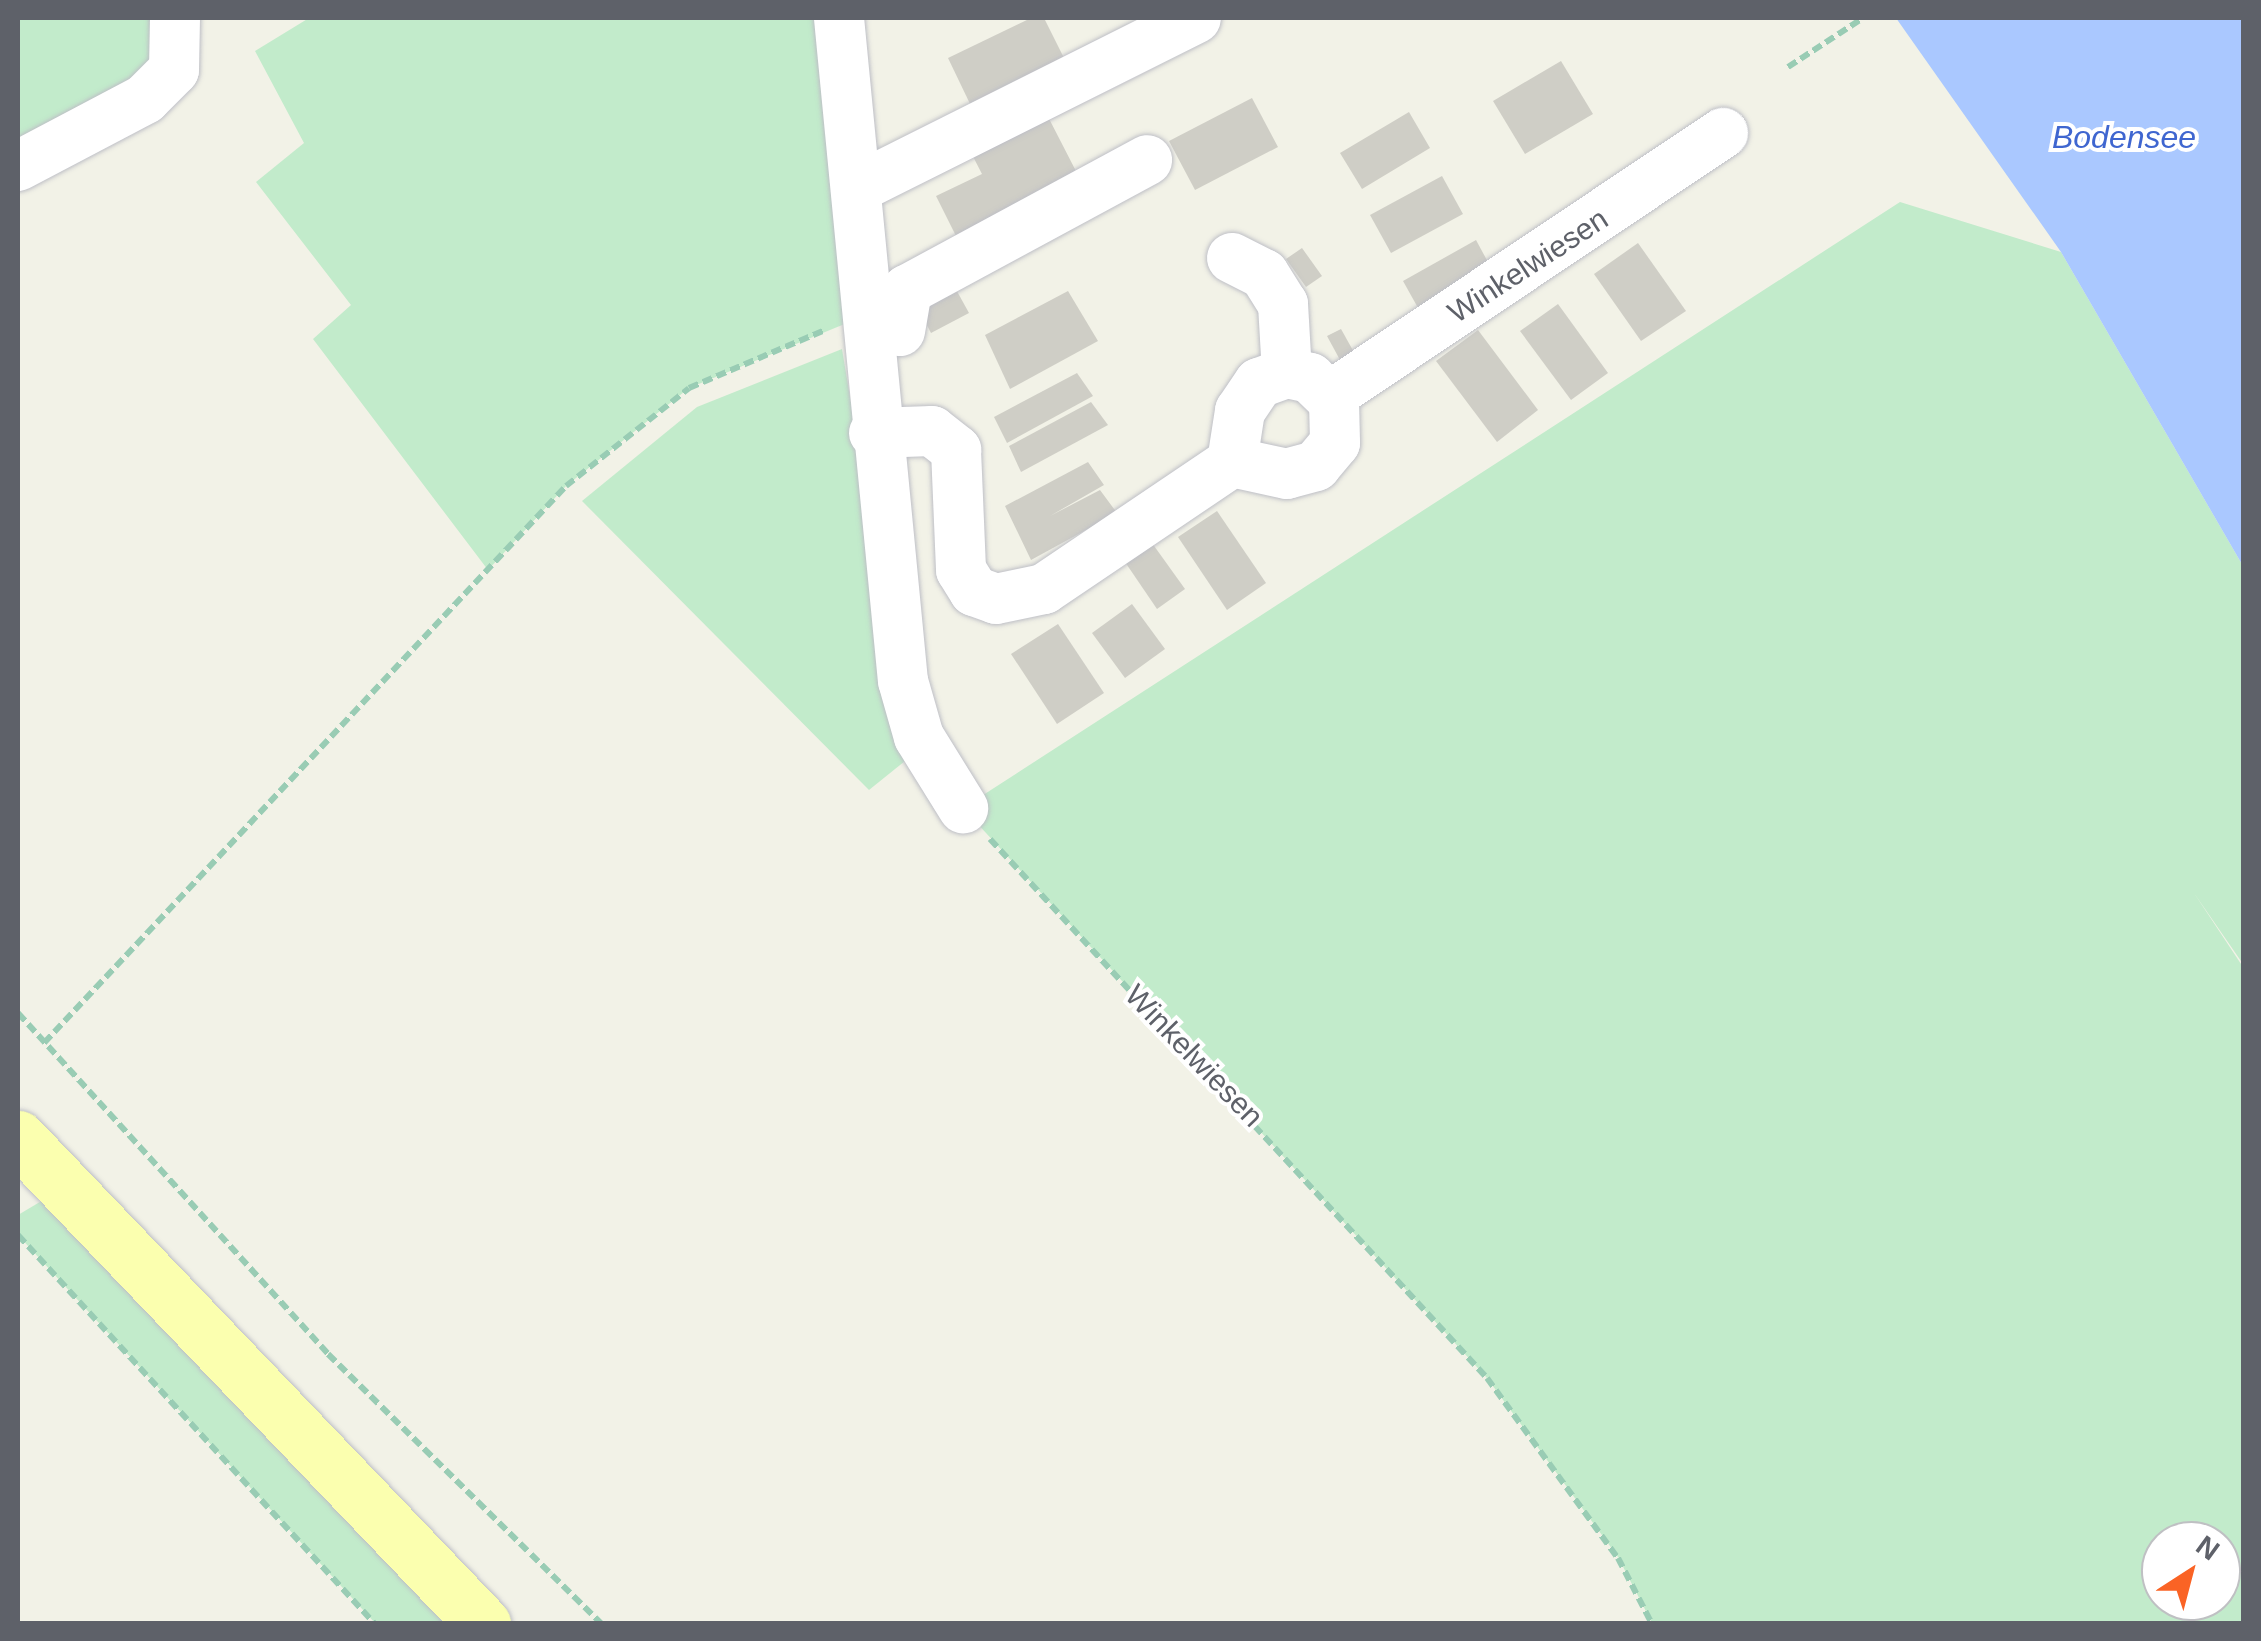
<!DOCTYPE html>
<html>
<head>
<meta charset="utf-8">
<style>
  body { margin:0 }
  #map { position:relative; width:2261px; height:1641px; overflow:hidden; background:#f2f2e7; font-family:Helvetica,sans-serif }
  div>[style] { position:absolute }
  .green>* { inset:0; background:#c2ebcb }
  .water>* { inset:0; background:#aac8ff }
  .building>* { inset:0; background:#cfcec6 }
  .path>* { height:6px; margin-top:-3px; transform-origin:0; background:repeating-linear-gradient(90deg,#99ccb4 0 10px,transparent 0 15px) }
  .roads { filter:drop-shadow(0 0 2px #bebfc6) drop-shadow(0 0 2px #bebfc6) }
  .minor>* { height:50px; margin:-25px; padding:0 25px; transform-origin:25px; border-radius:25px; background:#fff }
  .major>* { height:55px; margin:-27.5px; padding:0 27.5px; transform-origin:27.5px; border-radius:27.5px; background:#fbffaf }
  span { translate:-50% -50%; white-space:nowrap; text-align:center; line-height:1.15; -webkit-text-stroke:8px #fff; paint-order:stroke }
  .street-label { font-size:30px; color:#5e6169 }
  .water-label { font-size:32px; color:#3f66d0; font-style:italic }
  .frame { position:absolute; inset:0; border:20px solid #5e6169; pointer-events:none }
  .north { position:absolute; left:2141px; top:1521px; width:100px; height:100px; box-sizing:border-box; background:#fff; border:2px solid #bfc0c3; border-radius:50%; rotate:36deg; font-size:28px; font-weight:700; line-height:40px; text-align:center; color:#5e6169 }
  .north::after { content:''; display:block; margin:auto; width:35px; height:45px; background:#fa6325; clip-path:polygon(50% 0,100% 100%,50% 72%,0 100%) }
</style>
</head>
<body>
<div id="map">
  <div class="green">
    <i style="clip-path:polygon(18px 18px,175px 18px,174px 70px,18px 166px)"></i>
    <i style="clip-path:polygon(309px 18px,839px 18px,864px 316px,689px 388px,566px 486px,488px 570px,313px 339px,351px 305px,256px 182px,304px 143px,255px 51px)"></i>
    <i style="clip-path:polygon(evenodd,1900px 202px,2061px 252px,2243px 566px,2243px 964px,2194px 893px,2243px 967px,2243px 1623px,1652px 1623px,1618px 1557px,1487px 1378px,963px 808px,1900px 202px,2161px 1541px,2221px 1541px,2221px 1601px,2161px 1601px,2161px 1541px)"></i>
    <i style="clip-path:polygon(842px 349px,910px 757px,869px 790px,582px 501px,697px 407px)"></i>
    <i style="clip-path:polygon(65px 1187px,483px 1623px,375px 1623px,18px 1235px,18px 1215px)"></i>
  </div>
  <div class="water">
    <i style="clip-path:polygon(1896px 18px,2243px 18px,2243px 566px,2061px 252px)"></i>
  </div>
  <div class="building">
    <i style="clip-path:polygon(1031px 18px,1044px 18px,1066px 62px,972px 108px,948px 58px)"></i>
    <i style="clip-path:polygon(1561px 61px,1593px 114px,1525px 154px,1493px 101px)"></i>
    <i style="clip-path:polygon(1252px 98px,1278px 147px,1195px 190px,1169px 141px)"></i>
    <i style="clip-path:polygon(1042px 105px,1079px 177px,957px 238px,936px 196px,982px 174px,966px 143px)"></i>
    <i style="clip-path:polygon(1409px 112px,1430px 148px,1362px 189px,1340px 153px)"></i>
    <i style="clip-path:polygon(1442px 176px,1463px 214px,1391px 253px,1370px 215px)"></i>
    <i style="clip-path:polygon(1476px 240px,1495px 275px,1422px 315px,1403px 281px)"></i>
    <i style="clip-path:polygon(1638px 243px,1686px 311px,1641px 341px,1594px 274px)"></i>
    <i style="clip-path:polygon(1302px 248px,1322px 276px,1306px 287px,1286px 259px)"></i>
    <i style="clip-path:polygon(953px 284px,969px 313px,931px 333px,916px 304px)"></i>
    <i style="clip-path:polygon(1068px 291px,1098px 341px,1010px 389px,985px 335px)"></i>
    <i style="clip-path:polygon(1558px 304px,1608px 373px,1571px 400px,1520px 331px)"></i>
    <i style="clip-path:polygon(1341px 329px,1360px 363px,1346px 371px,1327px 336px)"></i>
    <i style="clip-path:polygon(1478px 330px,1538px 410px,1497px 442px,1436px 361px)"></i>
    <i style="clip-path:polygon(1077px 373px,1093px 396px,1007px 443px,994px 417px)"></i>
    <i style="clip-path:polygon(1091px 402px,1108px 425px,1021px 472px,1009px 446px)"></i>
    <i style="clip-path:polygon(1088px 462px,1104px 485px,1050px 516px,1100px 490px,1117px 513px,1031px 560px,1005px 506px)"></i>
    <i style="clip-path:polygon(1217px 511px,1266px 583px,1227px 610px,1178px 537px)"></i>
    <i style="clip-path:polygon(1152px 543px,1185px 589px,1157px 609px,1125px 562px)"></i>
    <i style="clip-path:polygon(1132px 604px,1165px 649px,1125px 678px,1092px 633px)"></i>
    <i style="clip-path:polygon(1058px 624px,1104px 693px,1057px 724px,1011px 654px)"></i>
  </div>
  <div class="path">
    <i style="left:1788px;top:67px;width:90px;rotate:-33.2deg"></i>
    <i style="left:990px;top:839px;width:733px;rotate:47.32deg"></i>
    <i style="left:1487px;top:1378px;width:223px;rotate:54deg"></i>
    <i style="left:1618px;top:1558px;width:74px;rotate:62.7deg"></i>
    <i style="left:18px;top:1013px;width:461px;rotate:47.7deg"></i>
    <i style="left:328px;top:1354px;width:385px;rotate:44.6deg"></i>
    <i style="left:44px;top:1043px;width:763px;rotate:-46.86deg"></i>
    <i style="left:566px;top:486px;width:157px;rotate:-38.5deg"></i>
    <i style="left:689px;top:388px;width:148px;rotate:-23.1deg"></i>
    <i style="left:18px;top:1235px;width:528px;rotate:47.46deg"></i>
  </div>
  <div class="roads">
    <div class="minor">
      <i style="left:839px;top:18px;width:666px;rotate:84.49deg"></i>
      <i style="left:903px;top:681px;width:58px;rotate:74.1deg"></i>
      <i style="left:919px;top:737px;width:84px;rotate:58.2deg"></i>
      <i style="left:18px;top:166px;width:144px;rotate:-27.8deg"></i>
      <i style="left:145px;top:99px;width:41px;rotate:-45deg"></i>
      <i style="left:174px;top:70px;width:52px;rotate:-88.9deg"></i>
      <i style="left:857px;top:188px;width:379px;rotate:-26.6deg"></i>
      <i style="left:1232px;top:258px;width:36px;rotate:27deg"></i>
      <i style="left:1264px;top:274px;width:36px;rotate:58deg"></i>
      <i style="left:1283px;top:304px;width:69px;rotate:86.7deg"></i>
      <i style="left:900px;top:331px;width:42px;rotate:-80.3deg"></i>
      <i style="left:907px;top:290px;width:273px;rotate:-28.4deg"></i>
      <i style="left:1330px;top:396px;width:473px;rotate:-33.8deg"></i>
      <i style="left:874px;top:433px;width:58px;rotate:-2deg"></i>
      <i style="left:932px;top:431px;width:31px;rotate:38deg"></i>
      <i style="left:956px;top:450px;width:120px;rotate:87.6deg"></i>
      <i style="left:961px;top:570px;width:25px;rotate:58deg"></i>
      <i style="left:974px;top:591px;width:23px;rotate:20deg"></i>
      <i style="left:996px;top:599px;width:49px;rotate:-11.8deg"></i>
      <i style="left:1044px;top:589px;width:227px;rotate:-34deg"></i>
      <i style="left:1232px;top:462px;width:52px;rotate:-81.1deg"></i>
      <i style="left:1240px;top:411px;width:34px;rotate:-56deg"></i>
      <i style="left:1259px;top:383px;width:30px;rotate:-20deg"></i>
      <i style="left:1287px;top:373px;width:24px;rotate:12deg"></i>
      <i style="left:1310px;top:378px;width:33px;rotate:44deg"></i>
      <i style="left:1334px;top:401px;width:42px;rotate:88.6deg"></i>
      <i style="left:1335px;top:443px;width:30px;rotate:130deg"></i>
      <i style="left:1316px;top:466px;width:30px;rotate:165deg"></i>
      <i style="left:1287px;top:474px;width:56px;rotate:-167.7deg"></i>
    </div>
    <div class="major">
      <i style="left:18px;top:1138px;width:673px;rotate:46.27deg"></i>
    </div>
  </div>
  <div class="street-label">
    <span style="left:1528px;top:266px;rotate:-33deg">Winkelwiesen</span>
    <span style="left:1194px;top:1056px;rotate:46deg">Winkelwiesen</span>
  </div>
  <div class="water-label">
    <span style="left:2124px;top:137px">Bodensee</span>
  </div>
  <div class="frame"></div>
  <div class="north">N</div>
</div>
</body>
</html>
